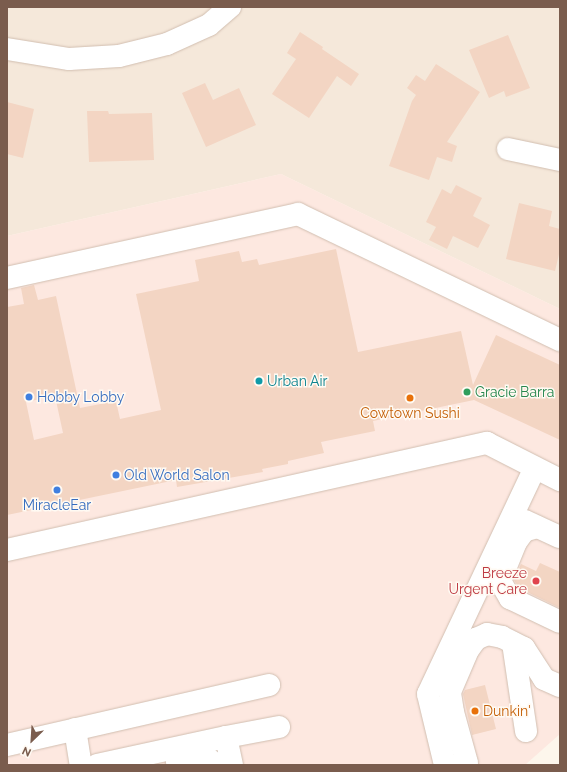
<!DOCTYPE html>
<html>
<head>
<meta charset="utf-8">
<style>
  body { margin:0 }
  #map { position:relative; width:567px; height:772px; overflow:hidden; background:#fdf6ec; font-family:Raleway,sans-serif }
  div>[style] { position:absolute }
  .residential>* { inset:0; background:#f5e8da }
  .commercial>* { inset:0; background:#fde8e0 }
  .building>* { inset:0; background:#f3d5c3 }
  .roads { filter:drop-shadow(0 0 1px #d1beb0) drop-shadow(0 0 1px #d1beb0) }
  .minor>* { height:22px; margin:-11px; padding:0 11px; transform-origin:11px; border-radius:11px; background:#fff }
  .dots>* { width:11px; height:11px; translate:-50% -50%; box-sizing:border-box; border:2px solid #fffaf3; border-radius:50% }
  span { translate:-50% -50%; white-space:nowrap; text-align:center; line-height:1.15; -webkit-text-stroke:3px #fffaf3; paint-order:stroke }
  .culture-label { font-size:14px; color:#0d838f }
  .left { translate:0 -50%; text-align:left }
  .leisure-label { font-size:14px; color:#27864d }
  .shop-label { font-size:14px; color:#366cbe }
  .food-label { font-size:14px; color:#c56008 }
  .health-label { font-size:14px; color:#be3a42 }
  .right { translate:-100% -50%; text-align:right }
  .frame { position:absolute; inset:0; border:8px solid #7a5c4d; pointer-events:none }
  .north { position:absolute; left:12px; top:720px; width:40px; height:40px; -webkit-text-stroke:3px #fffaf3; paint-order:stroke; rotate:205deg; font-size:11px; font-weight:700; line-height:16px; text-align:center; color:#7a5c4d }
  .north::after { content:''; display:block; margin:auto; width:14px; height:18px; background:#7a5c4d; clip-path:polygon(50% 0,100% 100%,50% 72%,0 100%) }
</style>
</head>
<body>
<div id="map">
  <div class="residential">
    <i style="clip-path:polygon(7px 7px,560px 7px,560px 309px,281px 174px,7px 236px)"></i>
  </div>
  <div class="commercial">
    <i style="clip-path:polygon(281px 174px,560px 309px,560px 734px,525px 765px,7px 765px,7px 236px)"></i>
  </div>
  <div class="building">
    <i style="clip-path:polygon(300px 32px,323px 47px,322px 49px,359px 74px,351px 86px,337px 76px,309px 118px,272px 94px,296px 59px,287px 53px)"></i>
    <i style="clip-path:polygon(508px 35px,530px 88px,506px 97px,504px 91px,489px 98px,469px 50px)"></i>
    <i style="clip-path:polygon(436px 64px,480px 92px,447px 142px,457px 146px,452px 162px,437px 157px,429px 180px,389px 166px,412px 101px,416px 95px,407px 88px,416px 75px,425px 81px)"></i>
    <i style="clip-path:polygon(205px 83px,213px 100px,239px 88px,256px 125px,206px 147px,182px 93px)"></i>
    <i style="clip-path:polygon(7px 102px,34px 109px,23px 158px,7px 154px)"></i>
    <i style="clip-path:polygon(87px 111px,108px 111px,109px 114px,152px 113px,154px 160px,89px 162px)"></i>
    <i style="clip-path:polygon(456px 185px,482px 198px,473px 216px,490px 225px,478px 248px,453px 236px,447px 249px,429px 240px,436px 227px,426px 222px,442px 189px,451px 194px)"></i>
    <i style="clip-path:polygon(519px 203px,552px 211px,549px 226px,560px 229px,560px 250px,555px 271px,506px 259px)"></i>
    <i style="clip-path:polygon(evenodd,336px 249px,358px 352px,461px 331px,473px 385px,496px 335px,560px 365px,560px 440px,474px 400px,373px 421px,375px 431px,321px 442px,324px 453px,288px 461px,288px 464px,262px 469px,263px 472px,177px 487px,176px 480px,7px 515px,7px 307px,24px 304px,21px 288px,34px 285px,38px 300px,56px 296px,80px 408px,116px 401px,120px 419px,161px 410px,136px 294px,199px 281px,195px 260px,239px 251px,242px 262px,257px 259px,259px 265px,336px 249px,55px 396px,63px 433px,34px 440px,26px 402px,55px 396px)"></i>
    <i style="clip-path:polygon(540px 563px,560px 572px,560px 608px,519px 588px,514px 580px,521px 564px,536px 571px)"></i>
    <i style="clip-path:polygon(485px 685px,496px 729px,472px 735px,463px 694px,465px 690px)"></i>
  </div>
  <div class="roads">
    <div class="minor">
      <i style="left:7px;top:49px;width:63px;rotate:9.2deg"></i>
      <i style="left:69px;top:59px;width:50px;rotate:-3.4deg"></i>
      <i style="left:119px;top:56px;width:49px;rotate:-14deg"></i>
      <i style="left:167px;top:44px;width:46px;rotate:-24.3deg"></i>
      <i style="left:209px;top:25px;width:28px;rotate:-41deg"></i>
      <i style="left:508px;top:149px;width:53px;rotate:11.9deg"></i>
      <i style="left:7px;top:278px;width:298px;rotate:-12.4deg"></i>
      <i style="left:298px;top:214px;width:291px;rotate:25.7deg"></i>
      <i style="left:525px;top:521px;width:38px;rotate:25deg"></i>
      <i style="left:537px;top:527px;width:14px;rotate:163deg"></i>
      <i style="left:524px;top:531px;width:14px;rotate:126deg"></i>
      <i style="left:516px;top:542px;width:42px;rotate:112.3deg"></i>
      <i style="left:500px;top:581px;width:20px;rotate:60deg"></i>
      <i style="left:510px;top:598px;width:55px;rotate:25.6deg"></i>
      <i style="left:7px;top:550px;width:492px;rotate:-12.6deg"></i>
      <i style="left:487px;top:443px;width:82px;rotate:26.9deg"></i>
      <i style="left:513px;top:643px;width:89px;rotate:81.6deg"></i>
      <i style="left:75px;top:729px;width:36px;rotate:81deg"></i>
      <i style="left:226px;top:737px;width:54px;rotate:-10.7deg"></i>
      <i style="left:7px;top:745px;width:269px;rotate:-12.9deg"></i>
      <i style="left:177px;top:762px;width:29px;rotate:-12deg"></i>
      <i style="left:205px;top:756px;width:14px;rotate:39deg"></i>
      <i style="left:97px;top:765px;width:132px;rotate:-12.2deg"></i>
      <i style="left:226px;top:737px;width:29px;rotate:78deg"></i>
      <i style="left:445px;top:765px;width:73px;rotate:-103.5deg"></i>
      <i style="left:428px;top:694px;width:250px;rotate:-64.7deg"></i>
      <i style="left:458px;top:765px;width:9px;rotate:-13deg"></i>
      <i style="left:467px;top:763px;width:53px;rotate:-105.4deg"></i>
      <i style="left:453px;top:712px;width:20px;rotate:-99deg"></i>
      <i style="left:450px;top:692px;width:46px;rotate:-66.8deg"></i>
      <i style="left:468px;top:650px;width:14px;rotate:-54deg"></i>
      <i style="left:476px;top:639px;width:12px;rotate:-24deg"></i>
      <i style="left:487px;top:634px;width:15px;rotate:11deg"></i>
      <i style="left:502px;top:637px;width:25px;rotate:27deg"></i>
      <i style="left:524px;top:648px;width:37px;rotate:57deg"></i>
      <i style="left:544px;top:679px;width:17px;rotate:24deg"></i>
    </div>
  </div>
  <div class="dots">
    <i style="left:259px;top:381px;background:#0f9aa8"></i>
    <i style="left:467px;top:392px;background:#2e9e5b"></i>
    <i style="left:29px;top:397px;background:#3f7fe0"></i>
    <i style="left:410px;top:398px;background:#e8710a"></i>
    <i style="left:116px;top:475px;background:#3f7fe0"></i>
    <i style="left:57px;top:490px;background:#3f7fe0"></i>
    <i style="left:536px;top:581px;background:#e0444e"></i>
    <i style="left:475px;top:711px;background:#e8710a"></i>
  </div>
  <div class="culture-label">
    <span class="left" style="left:267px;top:381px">Urban Air</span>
  </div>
  <div class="leisure-label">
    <span class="left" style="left:475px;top:392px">Gracie Barra</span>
  </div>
  <div class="shop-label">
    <span class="left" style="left:37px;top:397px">Hobby Lobby</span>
    <span class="left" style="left:124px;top:475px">Old World Salon</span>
    <span style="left:57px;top:505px">MiracleEar</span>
  </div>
  <div class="food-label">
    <span style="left:410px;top:413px">Cowtown Sushi</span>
    <span class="left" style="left:483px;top:711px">Dunkin'</span>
  </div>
  <div class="health-label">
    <span class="right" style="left:527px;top:581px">Breeze<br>Urgent Care</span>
  </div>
  <div class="frame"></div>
  <div class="north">N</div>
</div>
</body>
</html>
